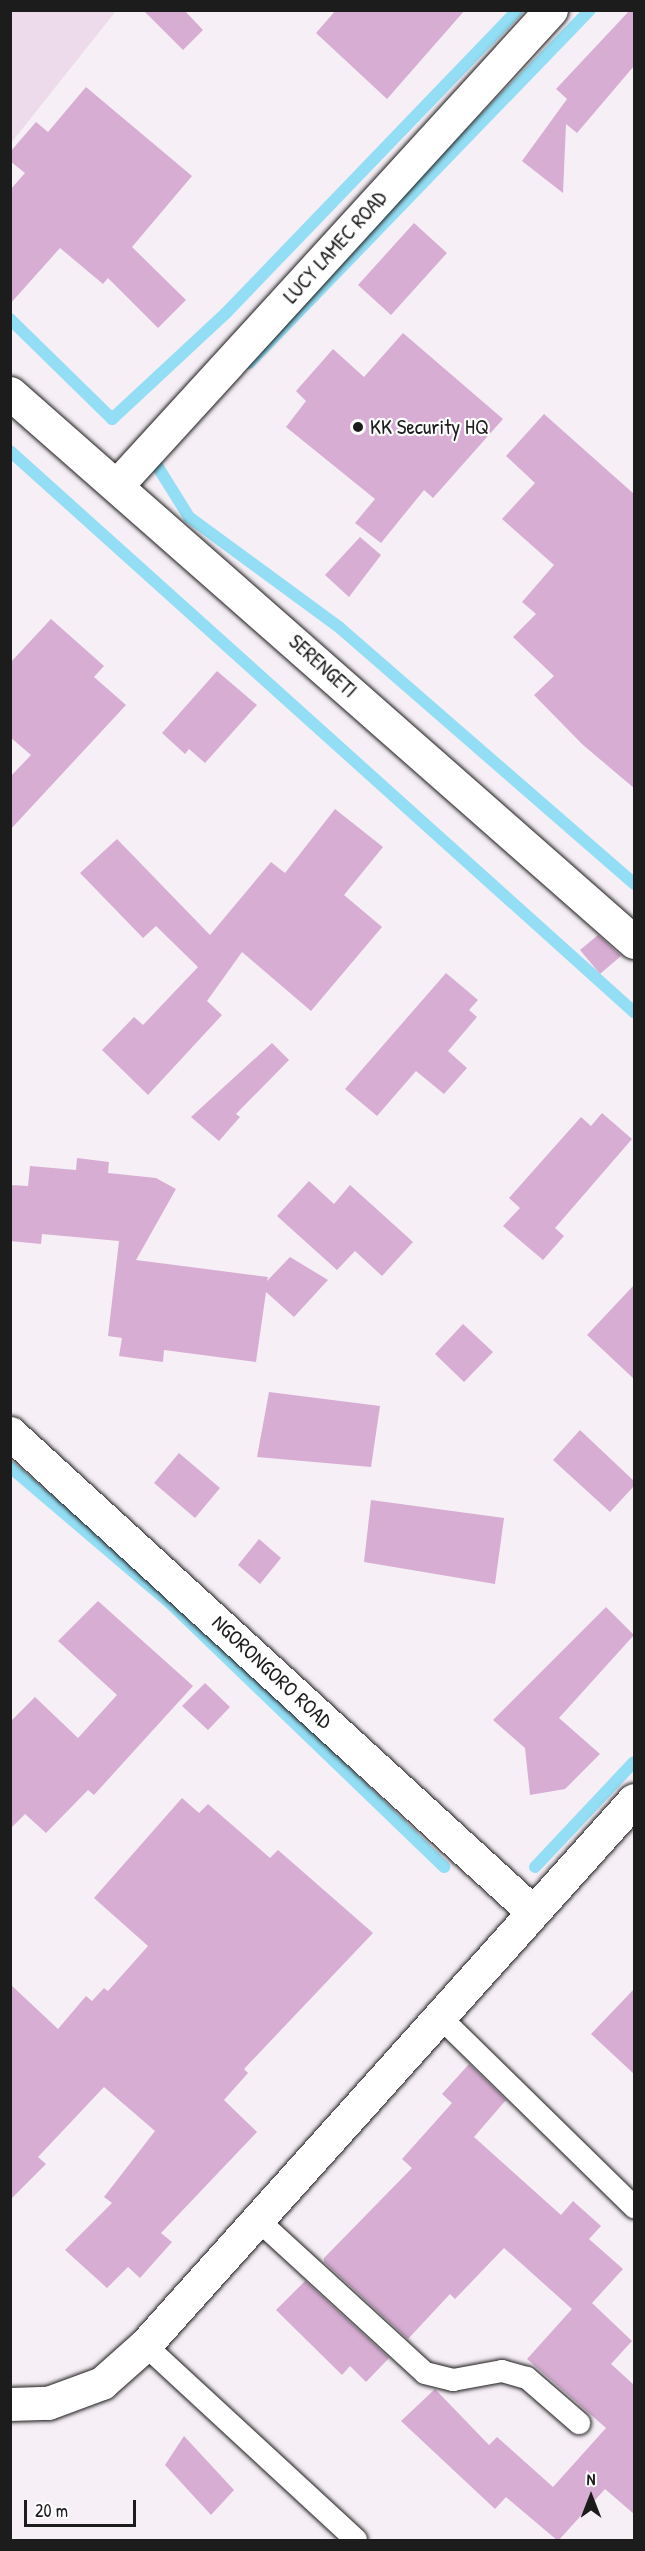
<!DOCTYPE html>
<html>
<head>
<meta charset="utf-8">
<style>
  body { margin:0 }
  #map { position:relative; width:645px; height:2551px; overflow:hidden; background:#f7eff6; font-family:"Patrick Hand",sans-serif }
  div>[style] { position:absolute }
  .built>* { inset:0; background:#eddbec }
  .stream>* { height:12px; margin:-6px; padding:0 6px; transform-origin:6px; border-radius:6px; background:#93def4 }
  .building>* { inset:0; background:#d7add3 }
  .roads { filter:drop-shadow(0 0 2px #1c1c1c) drop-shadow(0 0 2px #1c1c1c) }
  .service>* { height:22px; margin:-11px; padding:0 11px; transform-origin:11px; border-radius:11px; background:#fff }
  .minor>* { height:33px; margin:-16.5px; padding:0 16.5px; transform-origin:16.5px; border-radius:16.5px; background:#fff }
  .dots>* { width:16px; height:16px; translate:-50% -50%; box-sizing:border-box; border:3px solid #fff; border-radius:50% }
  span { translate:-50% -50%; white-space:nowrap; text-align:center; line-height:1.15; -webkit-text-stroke:4.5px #fff; paint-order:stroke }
  .street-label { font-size:21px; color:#1c1c1c }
  .poi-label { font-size:21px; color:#1c1c1c }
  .left { translate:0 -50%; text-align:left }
  .frame { position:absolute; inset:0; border:12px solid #1c1c1c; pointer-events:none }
  .north { position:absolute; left:561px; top:2467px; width:60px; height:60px; -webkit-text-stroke:4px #fff; paint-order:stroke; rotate:0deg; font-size:16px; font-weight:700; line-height:24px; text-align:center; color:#1c1c1c }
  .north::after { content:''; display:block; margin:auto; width:21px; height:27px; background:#1c1c1c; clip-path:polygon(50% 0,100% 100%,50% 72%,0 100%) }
  .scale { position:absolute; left:24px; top:2500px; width:112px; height:27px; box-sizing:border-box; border:3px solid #1c1c1c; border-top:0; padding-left:8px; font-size:18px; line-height:21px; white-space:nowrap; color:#1c1c1c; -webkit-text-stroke:4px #fff; paint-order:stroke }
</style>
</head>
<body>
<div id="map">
  <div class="built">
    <i style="clip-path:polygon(11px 10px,116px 11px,11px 143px,10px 11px)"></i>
  </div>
  <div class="stream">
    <i style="left:10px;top:319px;width:143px;rotate:44.4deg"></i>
    <i style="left:112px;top:419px;width:154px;rotate:-42.9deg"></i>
    <i style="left:225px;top:314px;width:422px;rotate:-46.1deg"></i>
    <i style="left:249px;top:363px;width:491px;rotate:-46deg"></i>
    <i style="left:10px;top:451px;width:839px;rotate:41.96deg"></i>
    <i style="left:154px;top:454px;width:4px;rotate:146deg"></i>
    <i style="left:151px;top:456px;width:72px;rotate:58.1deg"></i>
    <i style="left:189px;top:517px;width:187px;rotate:36.3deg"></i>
    <i style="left:340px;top:628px;width:390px;rotate:41deg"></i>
    <i style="left:10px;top:1467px;width:213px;rotate:40.4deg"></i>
    <i style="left:172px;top:1605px;width:378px;rotate:43.9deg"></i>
    <i style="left:535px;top:1867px;width:144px;rotate:-46.7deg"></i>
  </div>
  <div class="building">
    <i style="clip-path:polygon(143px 10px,184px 10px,203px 30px,183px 50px)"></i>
    <i style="clip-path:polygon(336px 10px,465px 10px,387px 99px,316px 33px)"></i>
    <i style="clip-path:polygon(630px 10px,634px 10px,634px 66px,577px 133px,566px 124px,563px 193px,522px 161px,567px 99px,556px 89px)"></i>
    <i style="clip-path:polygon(86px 87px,192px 176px,132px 247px,186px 300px,158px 328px,108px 278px,103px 284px,60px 248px,10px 304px,10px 190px,25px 173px,10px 161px,10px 152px,36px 122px,48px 132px)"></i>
    <i style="clip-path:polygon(414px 223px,447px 253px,391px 315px,358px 285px)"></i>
    <i style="clip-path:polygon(403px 333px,503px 419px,433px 498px,424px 490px,381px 543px,355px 523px,375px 499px,286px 427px,306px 401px,296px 391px,333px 349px,364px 377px)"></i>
    <i style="clip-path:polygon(544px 414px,634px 494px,634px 788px,583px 745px,534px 695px,554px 676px,513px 637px,536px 614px,522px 602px,554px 565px,502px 519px,535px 483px,506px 456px)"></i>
    <i style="clip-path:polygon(360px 537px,381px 555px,349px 597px,325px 575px)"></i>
    <i style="clip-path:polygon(51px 619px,104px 666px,94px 677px,126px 705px,10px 830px,10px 777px,31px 755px,10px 737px,10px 663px)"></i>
    <i style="clip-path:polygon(217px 671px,257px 705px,205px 763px,189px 749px,185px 754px,162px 733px)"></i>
    <i style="clip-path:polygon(335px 809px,383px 847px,344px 895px,382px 927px,311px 1011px,242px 952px,207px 1001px,222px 1015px,148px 1095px,102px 1050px,134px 1017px,143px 1025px,198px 967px,156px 926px,143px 938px,80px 873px,117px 839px,210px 935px,271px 862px,285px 873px)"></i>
    <i style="clip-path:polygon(598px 935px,621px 956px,600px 974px,580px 950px)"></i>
    <i style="clip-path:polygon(446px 973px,478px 1000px,469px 1010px,477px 1017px,448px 1051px,467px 1068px,444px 1094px,416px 1071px,377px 1116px,345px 1089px)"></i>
    <i style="clip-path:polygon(272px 1043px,289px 1060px,236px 1114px,240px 1117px,219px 1141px,191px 1117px)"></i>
    <i style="clip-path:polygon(602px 1113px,632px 1139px,555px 1228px,564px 1236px,543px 1260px,503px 1226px,520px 1208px,509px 1198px,581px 1117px,591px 1126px)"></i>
    <i style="clip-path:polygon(77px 1158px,109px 1162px,108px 1173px,156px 1178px,176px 1189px,136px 1260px,268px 1277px,267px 1281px,290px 1257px,328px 1280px,294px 1317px,266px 1292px,256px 1362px,164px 1350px,163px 1362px,119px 1356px,122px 1338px,108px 1336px,119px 1241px,42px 1234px,41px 1244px,10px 1241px,10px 1185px,28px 1186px,30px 1166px,76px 1170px)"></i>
    <i style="clip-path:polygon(309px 1181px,334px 1204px,350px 1185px,413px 1242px,382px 1276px,355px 1251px,337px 1270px,277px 1216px)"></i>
    <i style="clip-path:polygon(634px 1285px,634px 1379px,587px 1335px)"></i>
    <i style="clip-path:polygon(463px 1324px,493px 1352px,464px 1382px,435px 1354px)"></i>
    <i style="clip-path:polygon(269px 1392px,380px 1406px,371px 1467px,257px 1457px)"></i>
    <i style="clip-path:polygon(580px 1430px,634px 1481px,634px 1486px,610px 1512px,553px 1460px)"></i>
    <i style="clip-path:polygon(179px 1453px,220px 1488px,195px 1518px,154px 1483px)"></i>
    <i style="clip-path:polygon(371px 1500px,504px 1518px,495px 1584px,364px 1562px)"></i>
    <i style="clip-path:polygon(259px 1539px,281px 1558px,260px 1584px,238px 1565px)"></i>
    <i style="clip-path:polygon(98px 1601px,193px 1686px,94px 1795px,88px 1790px,46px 1833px,25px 1814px,10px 1829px,10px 1722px,35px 1697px,78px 1738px,117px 1695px,58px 1641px)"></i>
    <i style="clip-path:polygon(606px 1607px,634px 1635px,559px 1718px,600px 1754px,565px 1789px,530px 1795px,525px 1748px,493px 1720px)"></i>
    <i style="clip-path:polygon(205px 1683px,230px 1707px,208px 1730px,182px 1706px)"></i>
    <i style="clip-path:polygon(182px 1798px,199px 1813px,208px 1804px,270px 1858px,278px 1850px,373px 1933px,244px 2069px,248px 2073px,224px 2100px,257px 2132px,161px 2233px,172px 2242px,140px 2278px,128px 2267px,107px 2288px,65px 2250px,112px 2203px,104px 2197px,155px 2131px,104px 2087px,38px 2157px,46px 2164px,10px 2200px,10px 1984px,58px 2029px,86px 1996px,92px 2001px,104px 1988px,108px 1991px,148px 1946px,94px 1898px)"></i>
    <i style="clip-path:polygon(634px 1989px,634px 2074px,591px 2034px)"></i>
    <i style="clip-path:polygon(469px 2064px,506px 2100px,474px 2137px,561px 2215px,573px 2201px,601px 2226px,589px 2239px,623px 2269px,592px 2303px,632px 2341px,611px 2364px,634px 2385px,634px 2514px,605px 2489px,558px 2541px,506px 2497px,495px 2509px,401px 2421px,435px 2389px,489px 2445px,497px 2437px,553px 2487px,606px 2428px,527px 2359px,572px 2309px,504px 2248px,455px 2299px,450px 2294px,408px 2339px,324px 2262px,324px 2258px,412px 2168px,402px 2159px,452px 2103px,442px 2094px)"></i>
    <i style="clip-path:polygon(305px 2281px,389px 2358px,366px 2382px,350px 2366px,342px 2375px,276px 2310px)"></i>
    <i style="clip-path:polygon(184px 2436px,234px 2490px,211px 2515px,165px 2465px)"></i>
  </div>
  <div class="roads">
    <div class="service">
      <i style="left:440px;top:2017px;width:272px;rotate:44.4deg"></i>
      <i style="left:258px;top:2220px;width:226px;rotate:42.5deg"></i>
      <i style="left:425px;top:2373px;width:29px;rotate:14deg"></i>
      <i style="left:453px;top:2380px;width:50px;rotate:-10.4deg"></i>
      <i style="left:502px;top:2371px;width:26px;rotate:16deg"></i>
      <i style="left:527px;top:2378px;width:69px;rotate:40.9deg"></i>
      <i style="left:145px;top:2345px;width:287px;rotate:42.7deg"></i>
    </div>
    <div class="minor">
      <i style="left:10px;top:393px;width:831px;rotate:41.34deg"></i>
      <i style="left:118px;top:484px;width:642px;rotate:-47.59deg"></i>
      <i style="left:10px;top:1433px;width:709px;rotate:42.49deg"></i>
      <i style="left:10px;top:2404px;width:38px;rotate:-2deg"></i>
      <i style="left:48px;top:2403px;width:58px;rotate:-20.3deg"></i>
      <i style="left:102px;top:2383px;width:57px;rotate:-41.5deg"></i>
      <i style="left:145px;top:2345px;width:732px;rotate:-48.1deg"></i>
    </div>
  </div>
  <div class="dots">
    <i style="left:358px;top:427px;background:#1c1c1c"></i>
  </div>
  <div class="street-label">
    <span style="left:335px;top:247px;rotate:-48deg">LUCY LAMEC ROAD</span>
    <span style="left:323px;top:666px;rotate:42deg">SERENGETI</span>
    <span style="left:272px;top:1672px;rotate:43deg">NGORONGORO ROAD</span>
  </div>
  <div class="poi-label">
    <span class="left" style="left:370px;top:427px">KK Security HQ</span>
  </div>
  <div class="frame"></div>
  <div class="north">N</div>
  <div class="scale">20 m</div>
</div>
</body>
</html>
